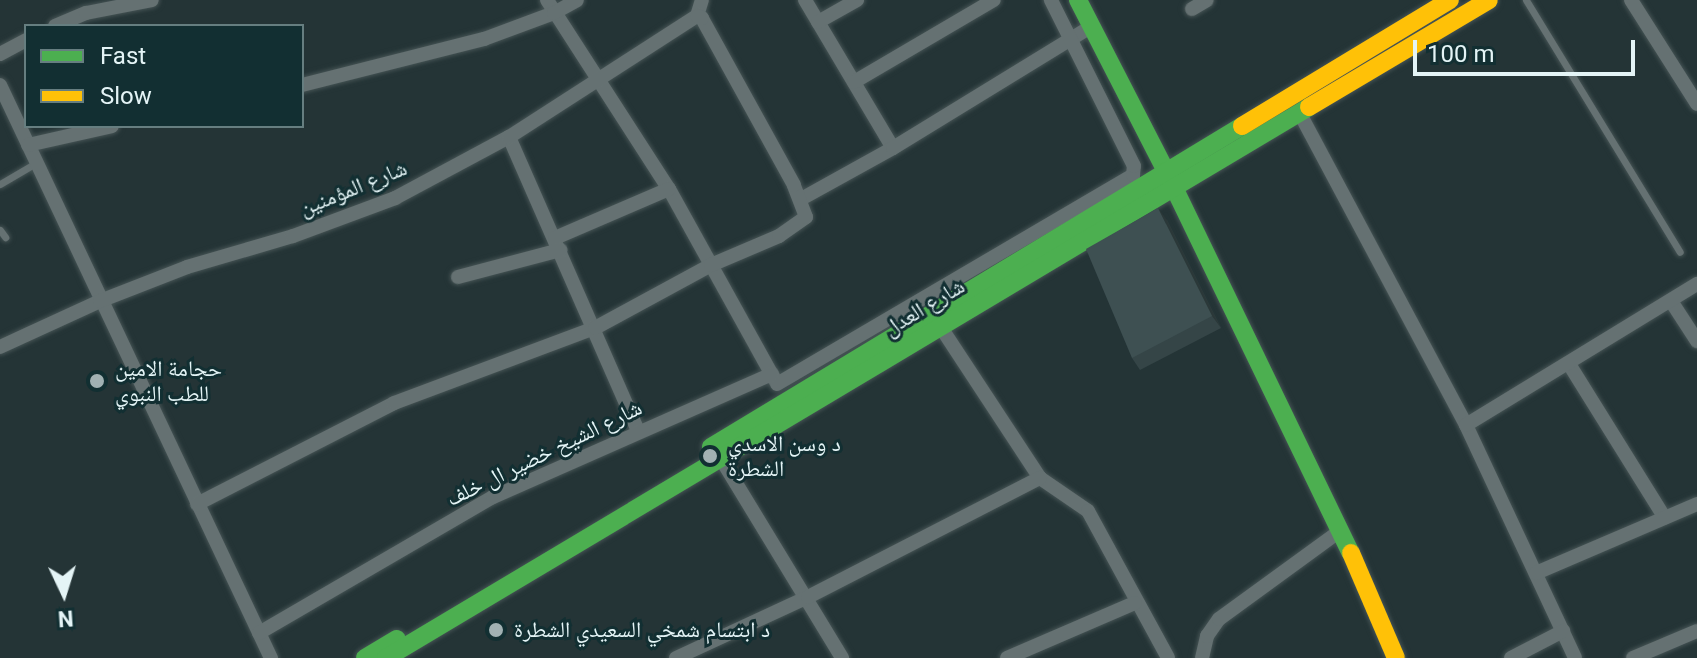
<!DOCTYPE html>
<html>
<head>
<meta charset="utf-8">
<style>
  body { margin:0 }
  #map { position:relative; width:1697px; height:658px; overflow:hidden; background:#243436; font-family:Roboto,"Noto Naskh Arabic",sans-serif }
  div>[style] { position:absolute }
  .roads { filter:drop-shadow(0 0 2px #455354) drop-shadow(0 0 2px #455354) }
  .lane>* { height:7px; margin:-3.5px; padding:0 3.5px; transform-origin:3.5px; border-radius:3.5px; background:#657172 }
  .street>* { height:14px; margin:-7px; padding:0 7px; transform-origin:7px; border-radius:7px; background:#657172 }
  .fast>* { height:18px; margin:-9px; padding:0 9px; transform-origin:9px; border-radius:9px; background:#4caf50 }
  .slow>* { height:18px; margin:-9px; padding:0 9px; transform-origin:9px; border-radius:9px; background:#ffc107 }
  .wall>* { inset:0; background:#354547 }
  .shaded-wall>* { inset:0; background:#2b3839 }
  .building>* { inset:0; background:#3e5052 }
  .dots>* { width:22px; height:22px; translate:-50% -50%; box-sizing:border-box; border:4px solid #122f32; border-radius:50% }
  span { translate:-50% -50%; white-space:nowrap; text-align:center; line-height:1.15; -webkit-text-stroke:6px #122f32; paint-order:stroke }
  .street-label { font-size:22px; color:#e4f4f6 }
  .poi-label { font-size:22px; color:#e4f4f6 }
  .left { translate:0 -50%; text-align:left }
  .legend { position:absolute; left:24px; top:24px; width:280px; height:104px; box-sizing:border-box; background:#122f32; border:2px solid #667e80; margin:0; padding:10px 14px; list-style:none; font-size:24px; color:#e4f4f6 }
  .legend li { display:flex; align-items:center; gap:16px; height:40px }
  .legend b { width:40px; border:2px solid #667e80 }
  .north { position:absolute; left:24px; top:554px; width:80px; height:80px; -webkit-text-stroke:6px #122f32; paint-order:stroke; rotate:176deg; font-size:22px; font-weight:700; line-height:32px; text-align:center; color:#e4f4f6 }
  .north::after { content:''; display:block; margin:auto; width:28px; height:36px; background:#e4f4f6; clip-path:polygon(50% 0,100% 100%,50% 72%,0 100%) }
  .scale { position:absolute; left:1413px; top:40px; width:222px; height:36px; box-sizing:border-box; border:4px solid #e4f4f6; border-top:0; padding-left:10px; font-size:24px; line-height:28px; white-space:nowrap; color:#e4f4f6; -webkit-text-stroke:6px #122f32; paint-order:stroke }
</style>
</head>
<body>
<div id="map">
  <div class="roads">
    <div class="lane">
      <i style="left:1526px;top:0;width:295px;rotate:58.6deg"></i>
      <i style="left:0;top:184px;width:42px;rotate:-30.3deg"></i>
      <i style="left:0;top:230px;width:9px;rotate:54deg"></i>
    </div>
    <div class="street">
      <i style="left:547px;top:0;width:225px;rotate:57.2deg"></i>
      <i style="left:669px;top:189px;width:218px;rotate:61deg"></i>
      <i style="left:805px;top:0;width:172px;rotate:59.3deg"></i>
      <i style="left:1631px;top:0;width:123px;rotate:57.6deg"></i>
      <i style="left:1192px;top:9px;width:17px;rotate:-31deg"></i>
      <i style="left:697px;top:16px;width:17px;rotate:-73deg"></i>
      <i style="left:818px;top:22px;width:45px;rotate:-29.4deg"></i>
      <i style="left:55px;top:26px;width:34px;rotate:-23deg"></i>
      <i style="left:86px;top:13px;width:67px;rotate:-11.1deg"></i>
      <i style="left:0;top:54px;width:30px;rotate:-28deg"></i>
      <i style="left:854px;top:82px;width:162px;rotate:-30.4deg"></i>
      <i style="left:0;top:85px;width:634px;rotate:64.69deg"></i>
      <i style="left:302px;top:85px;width:188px;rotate:-14.2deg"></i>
      <i style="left:484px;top:39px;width:75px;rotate:-20.4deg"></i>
      <i style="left:554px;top:13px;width:26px;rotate:-29deg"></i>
      <i style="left:1299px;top:112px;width:355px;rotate:61.9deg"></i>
      <i style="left:1466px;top:425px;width:257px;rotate:64.9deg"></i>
      <i style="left:509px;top:137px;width:321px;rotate:66.3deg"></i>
      <i style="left:28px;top:145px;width:86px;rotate:-12.7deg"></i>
      <i style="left:801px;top:199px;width:105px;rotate:-29deg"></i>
      <i style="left:893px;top:148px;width:233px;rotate:-31.5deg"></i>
      <i style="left:555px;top:238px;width:124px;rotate:-23.3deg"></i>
      <i style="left:458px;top:277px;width:106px;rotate:-14.8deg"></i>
      <i style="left:1671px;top:301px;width:48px;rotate:57deg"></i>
      <i style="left:940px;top:326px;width:182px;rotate:56.7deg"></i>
      <i style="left:1040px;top:478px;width:58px;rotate:34.5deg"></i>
      <i style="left:1088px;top:511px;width:167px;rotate:61.4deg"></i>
      <i style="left:0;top:347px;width:110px;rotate:-24.7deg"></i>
      <i style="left:100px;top:301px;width:93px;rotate:-21.3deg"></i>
      <i style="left:187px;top:267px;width:110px;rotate:-16.3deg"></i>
      <i style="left:293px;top:236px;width:109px;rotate:-20.4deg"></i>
      <i style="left:395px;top:198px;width:129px;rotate:-28.2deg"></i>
      <i style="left:509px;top:137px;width:224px;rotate:-32.8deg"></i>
      <i style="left:1569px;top:364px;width:181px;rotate:58.1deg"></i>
      <i style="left:777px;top:384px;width:413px;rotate:-30.4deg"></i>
      <i style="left:1133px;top:175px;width:9px;rotate:-84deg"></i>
      <i style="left:1134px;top:166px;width:186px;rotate:-116.6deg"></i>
      <i style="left:1466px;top:425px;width:271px;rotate:-31.4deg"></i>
      <i style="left:720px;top:457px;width:235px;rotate:58.7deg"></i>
      <i style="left:197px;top:504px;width:221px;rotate:-27.1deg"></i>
      <i style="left:394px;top:403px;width:215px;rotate:-20.5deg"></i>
      <i style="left:595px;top:328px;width:132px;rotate:-28.5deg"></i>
      <i style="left:711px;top:265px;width:74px;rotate:-23.1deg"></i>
      <i style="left:779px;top:236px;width:33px;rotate:-35deg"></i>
      <i style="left:806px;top:217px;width:34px;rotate:-111deg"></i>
      <i style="left:794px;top:185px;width:191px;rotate:-118.9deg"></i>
      <i style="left:702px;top:18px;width:5px;rotate:-158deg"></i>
      <i style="left:1536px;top:573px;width:175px;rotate:-23.2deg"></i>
      <i style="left:259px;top:633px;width:271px;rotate:-30.2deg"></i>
      <i style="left:493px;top:497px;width:305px;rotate:-23.8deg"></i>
      <i style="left:676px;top:658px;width:145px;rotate:-24.8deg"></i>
      <i style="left:808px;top:597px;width:261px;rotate:-27.2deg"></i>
      <i style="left:1007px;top:658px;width:139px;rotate:-23.3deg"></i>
      <i style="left:1202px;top:658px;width:23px;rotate:-77deg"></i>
      <i style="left:1207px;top:636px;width:21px;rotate:-55deg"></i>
      <i style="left:1219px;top:619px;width:151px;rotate:-36.1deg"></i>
      <i style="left:1511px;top:658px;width:59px;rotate:-27.4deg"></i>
      <i style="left:1633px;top:658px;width:69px;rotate:-22.9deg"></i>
    </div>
    <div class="fast">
      <i style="left:1078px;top:0;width:192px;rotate:62.8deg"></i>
      <i style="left:1166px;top:171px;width:424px;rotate:64.2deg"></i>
      <i style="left:711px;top:447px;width:620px;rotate:-31.15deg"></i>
      <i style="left:365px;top:658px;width:37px;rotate:-31deg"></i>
      <i style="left:386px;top:658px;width:1075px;rotate:-30.84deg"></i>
    </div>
    <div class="slow">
      <i style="left:1309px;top:107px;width:209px;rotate:-30.7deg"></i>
      <i style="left:1242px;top:126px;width:243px;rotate:-31.2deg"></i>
      <i style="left:1351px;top:553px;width:114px;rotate:66.8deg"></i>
    </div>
  </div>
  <div class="wall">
    <i style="clip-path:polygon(1167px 220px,1221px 328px,1140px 370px,1132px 358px)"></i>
  </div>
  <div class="shaded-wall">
    <i style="clip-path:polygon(1158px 208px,1167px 220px,1221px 328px,1212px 316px)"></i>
  </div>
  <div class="building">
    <i style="clip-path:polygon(1158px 208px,1212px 316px,1132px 358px,1086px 249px)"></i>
  </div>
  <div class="dots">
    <i style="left:97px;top:381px;background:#a1b1b3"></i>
    <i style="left:710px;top:456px;background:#a1b1b3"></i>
    <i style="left:496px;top:630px;background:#a1b1b3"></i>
  </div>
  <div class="street-label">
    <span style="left:353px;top:188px;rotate:-22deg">شارع المؤمنين</span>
    <span style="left:924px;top:307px;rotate:-31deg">شارع العدل</span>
    <span style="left:544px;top:453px;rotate:-26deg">شارع الشيخ خضير ال خلف</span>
  </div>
  <div class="poi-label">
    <span class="left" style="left:115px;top:381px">حجامة الامين<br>للطب النبوي</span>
    <span class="left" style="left:728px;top:456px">د وسن الاسدي<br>الشطرة</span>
    <span class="left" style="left:514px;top:630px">د ابتسام شمخي السعيدي الشطرة</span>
  </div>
  <ul class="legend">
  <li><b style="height:10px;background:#4caf50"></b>Fast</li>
  <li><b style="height:10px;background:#ffc107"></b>Slow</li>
  </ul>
  <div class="north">N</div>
  <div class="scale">100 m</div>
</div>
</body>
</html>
